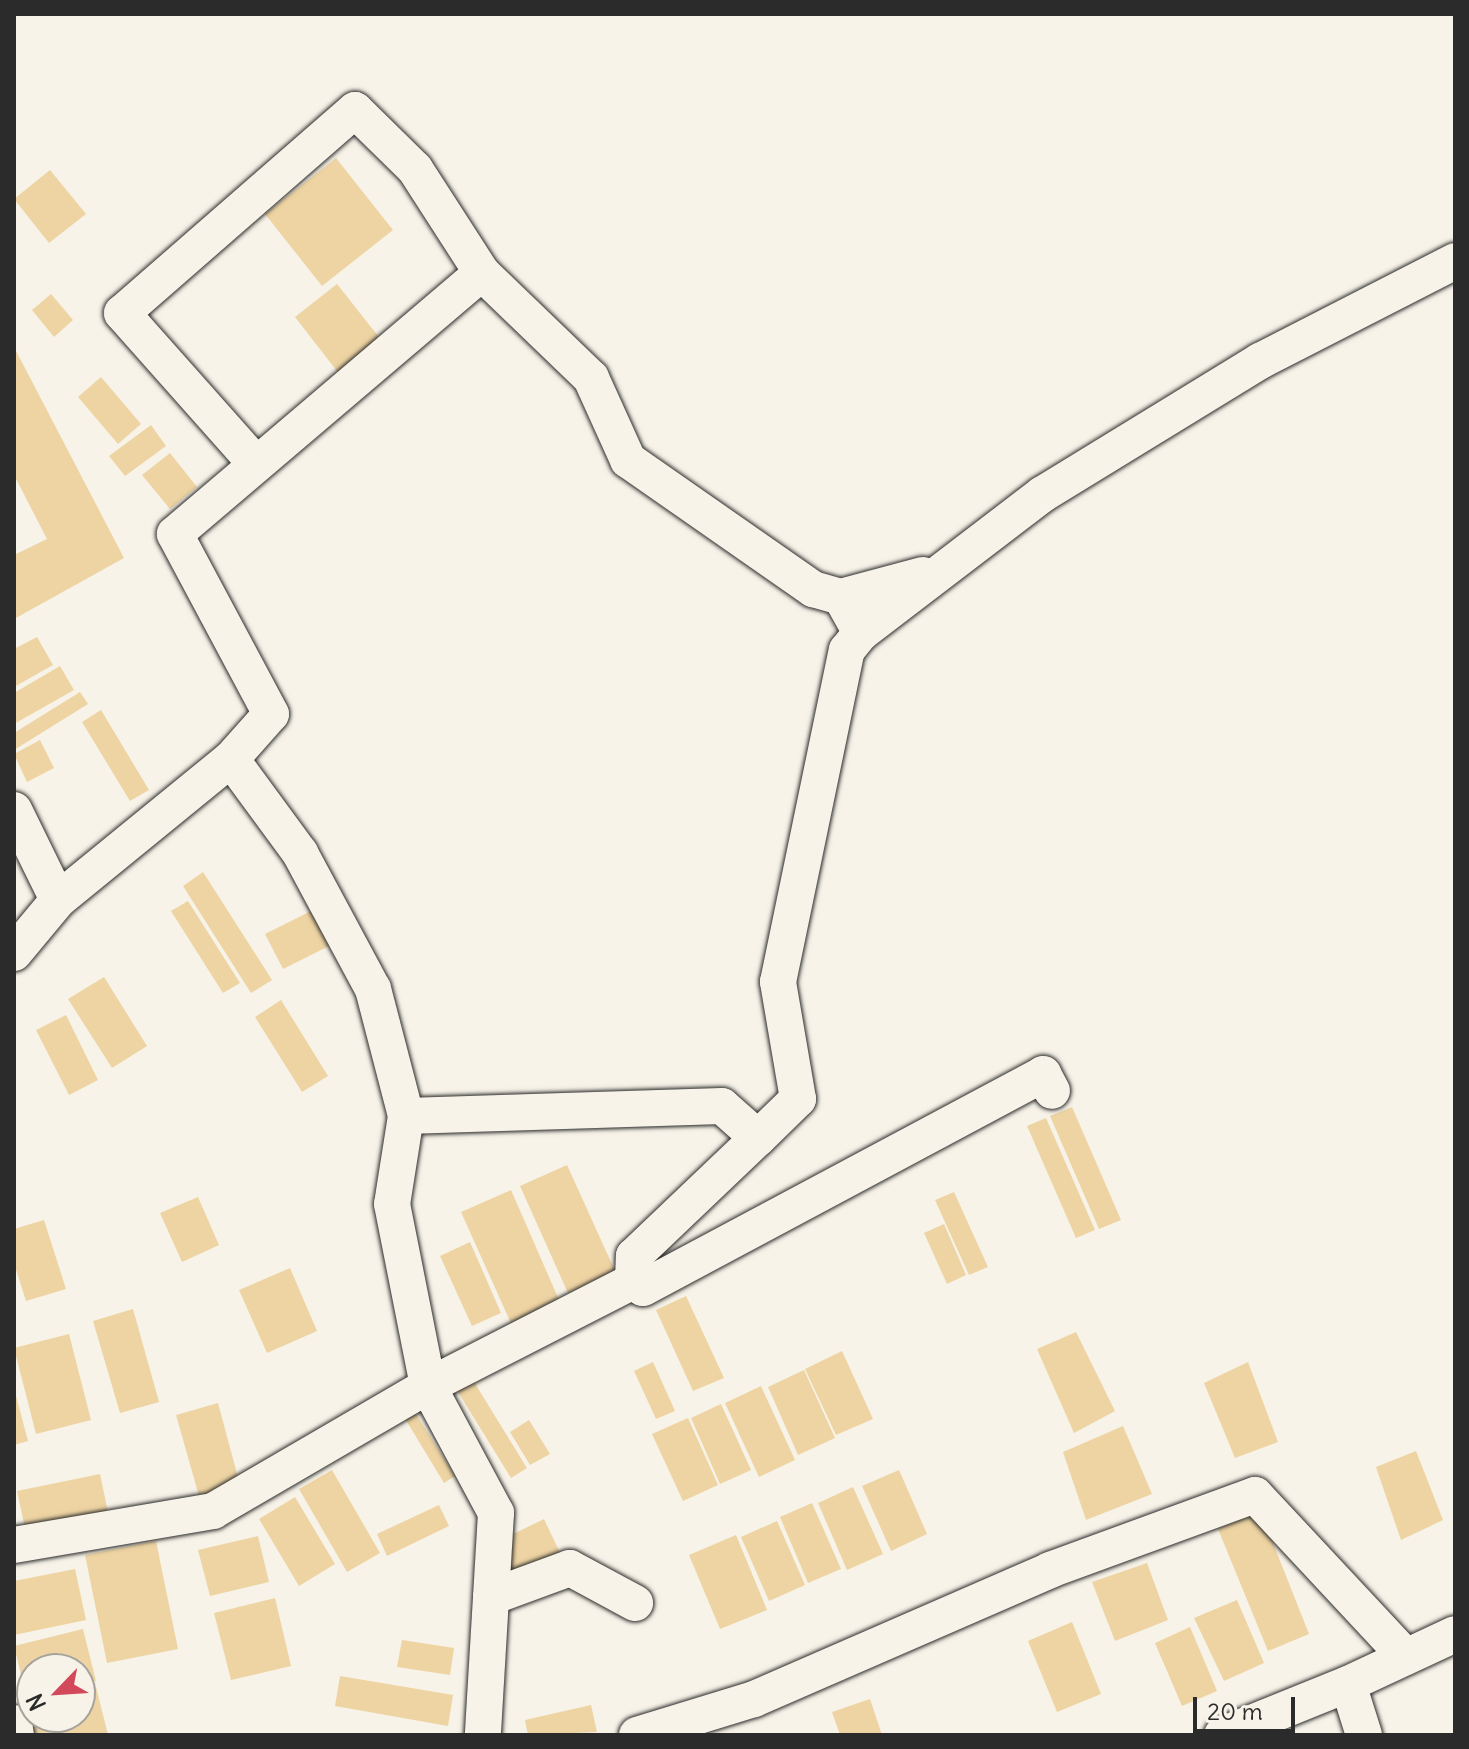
<!DOCTYPE html>
<html>
<head>
<meta charset="utf-8">
<style>
  body { margin:0 }
  #map { position:relative; width:1469px; height:1749px; overflow:hidden; background:#f7f3e8; font-family:Delius,sans-serif }
  div>[style] { position:absolute }
  .building>* { inset:0; background:#eed4a3 }
  .roads { filter:drop-shadow(0 0 2px #2b2b2b) drop-shadow(0 0 2px #2b2b2b) }
  .minor>* { height:36px; margin:-18px; padding:0 18px; transform-origin:18px; border-radius:18px; background:#f7f3e8 }
  span { translate:-50% -50%; white-space:nowrap; text-align:center; line-height:1.15; -webkit-text-stroke:8px #f7f3e8; paint-order:stroke }
  .frame { position:absolute; inset:0; border:16px solid #2b2b2b; pointer-events:none }
  .north { position:absolute; left:16px; top:1653px; width:80px; height:80px; box-sizing:border-box; background:#f7f3e8; border:2px solid #a5a39c; border-radius:50%; rotate:245deg; font-size:22px; font-weight:700; line-height:32px; text-align:center; color:#2b2b2b }
  .north::after { content:''; display:block; margin:auto; width:28px; height:36px; background:#d1495b; clip-path:polygon(50% 0,100% 100%,50% 72%,0 100%) }
  .scale { position:absolute; left:1193px; top:1697px; width:102px; height:36px; box-sizing:border-box; border:4px solid #2b2b2b; border-top:0; padding-left:10px; font-size:24px; line-height:28px; white-space:nowrap; color:#2b2b2b; -webkit-text-stroke:6px #f7f3e8; paint-order:stroke }
</style>
</head>
<body>
<div id="map">
  <div class="building">
    <i style="clip-path:polygon(336px 158px,393px 230px,322px 286px,265px 214px)"></i>
    <i style="clip-path:polygon(50px 170px,86px 214px,49px 243px,14px 199px)"></i>
    <i style="clip-path:polygon(337px 284px,382px 341px,340px 375px,295px 317px)"></i>
    <i style="clip-path:polygon(51px 294px,73px 320px,54px 337px,32px 310px)"></i>
    <i style="clip-path:polygon(14px 347px,124px 558px,14px 619px,14px 555px,47px 539px,14px 475px)"></i>
    <i style="clip-path:polygon(101px 377px,141px 424px,118px 444px,78px 397px)"></i>
    <i style="clip-path:polygon(151px 425px,166px 446px,125px 476px,109px 456px)"></i>
    <i style="clip-path:polygon(170px 453px,197px 487px,170px 509px,142px 475px)"></i>
    <i style="clip-path:polygon(37px 637px,53px 665px,14px 687px,14px 649px)"></i>
    <i style="clip-path:polygon(60px 666px,74px 690px,14px 724px,14px 693px)"></i>
    <i style="clip-path:polygon(80px 692px,88px 704px,14px 750px,14px 733px)"></i>
    <i style="clip-path:polygon(101px 710px,149px 790px,130px 801px,82px 722px)"></i>
    <i style="clip-path:polygon(40px 740px,54px 768px,27px 782px,14px 754px)"></i>
    <i style="clip-path:polygon(203px 872px,272px 980px,251px 993px,183px 886px)"></i>
    <i style="clip-path:polygon(188px 901px,240px 983px,223px 993px,171px 911px)"></i>
    <i style="clip-path:polygon(317px 908px,335px 943px,283px 969px,265px 934px)"></i>
    <i style="clip-path:polygon(104px 977px,147px 1046px,112px 1068px,68px 999px)"></i>
    <i style="clip-path:polygon(281px 1000px,328px 1076px,302px 1092px,255px 1017px)"></i>
    <i style="clip-path:polygon(66px 1015px,98px 1080px,69px 1095px,36px 1030px)"></i>
    <i style="clip-path:polygon(1072px 1107px,1121px 1220px,1099px 1229px,1050px 1116px)"></i>
    <i style="clip-path:polygon(1046px 1118px,1095px 1230px,1076px 1238px,1027px 1126px)"></i>
    <i style="clip-path:polygon(567px 1165px,616px 1273px,568px 1293px,520px 1186px)"></i>
    <i style="clip-path:polygon(511px 1190px,563px 1309px,514px 1330px,461px 1212px)"></i>
    <i style="clip-path:polygon(954px 1192px,988px 1267px,969px 1275px,935px 1200px)"></i>
    <i style="clip-path:polygon(198px 1197px,219px 1245px,182px 1262px,160px 1213px)"></i>
    <i style="clip-path:polygon(44px 1220px,66px 1289px,26px 1301px,14px 1263px,14px 1229px)"></i>
    <i style="clip-path:polygon(944px 1224px,966px 1275px,947px 1284px,924px 1233px)"></i>
    <i style="clip-path:polygon(470px 1242px,501px 1313px,472px 1326px,440px 1256px)"></i>
    <i style="clip-path:polygon(290px 1268px,317px 1331px,267px 1353px,239px 1290px)"></i>
    <i style="clip-path:polygon(686px 1296px,724px 1378px,693px 1391px,656px 1310px)"></i>
    <i style="clip-path:polygon(133px 1309px,159px 1402px,120px 1413px,93px 1321px)"></i>
    <i style="clip-path:polygon(1076px 1332px,1115px 1411px,1074px 1433px,1037px 1349px)"></i>
    <i style="clip-path:polygon(69px 1334px,91px 1420px,36px 1434px,14px 1348px)"></i>
    <i style="clip-path:polygon(842px 1351px,873px 1419px,836px 1435px,805px 1369px)"></i>
    <i style="clip-path:polygon(653px 1362px,675px 1411px,656px 1419px,634px 1371px)"></i>
    <i style="clip-path:polygon(1248px 1362px,1278px 1442px,1235px 1458px,1204px 1383px)"></i>
    <i style="clip-path:polygon(804px 1370px,835px 1438px,798px 1455px,768px 1387px)"></i>
    <i style="clip-path:polygon(471px 1377px,527px 1468px,511px 1478px,455px 1387px)"></i>
    <i style="clip-path:polygon(761px 1386px,795px 1460px,759px 1477px,725px 1403px)"></i>
    <i style="clip-path:polygon(14px 1388px,28px 1441px,14px 1445px)"></i>
    <i style="clip-path:polygon(218px 1403px,240px 1485px,199px 1496px,176px 1415px)"></i>
    <i style="clip-path:polygon(721px 1404px,751px 1470px,720px 1484px,691px 1418px)"></i>
    <i style="clip-path:polygon(411px 1406px,455px 1476px,444px 1483px,401px 1412px)"></i>
    <i style="clip-path:polygon(688px 1418px,718px 1485px,683px 1501px,652px 1434px)"></i>
    <i style="clip-path:polygon(529px 1420px,550px 1454px,530px 1465px,510px 1432px)"></i>
    <i style="clip-path:polygon(1123px 1426px,1152px 1494px,1086px 1520px,1063px 1452px)"></i>
    <i style="clip-path:polygon(1416px 1451px,1443px 1520px,1401px 1540px,1376px 1467px)"></i>
    <i style="clip-path:polygon(332px 1470px,380px 1553px,347px 1572px,299px 1489px)"></i>
    <i style="clip-path:polygon(899px 1470px,927px 1534px,891px 1551px,862px 1486px)"></i>
    <i style="clip-path:polygon(100px 1474px,109px 1517px,26px 1533px,17px 1491px)"></i>
    <i style="clip-path:polygon(853px 1487px,883px 1554px,847px 1570px,818px 1503px)"></i>
    <i style="clip-path:polygon(295px 1497px,335px 1564px,299px 1586px,259px 1519px)"></i>
    <i style="clip-path:polygon(812px 1503px,841px 1569px,808px 1583px,780px 1517px)"></i>
    <i style="clip-path:polygon(439px 1505px,449px 1526px,387px 1556px,377px 1534px)"></i>
    <i style="clip-path:polygon(1260px 1510px,1309px 1634px,1268px 1651px,1218px 1529px)"></i>
    <i style="clip-path:polygon(544px 1519px,561px 1555px,515px 1578px,497px 1542px)"></i>
    <i style="clip-path:polygon(777px 1521px,805px 1585px,769px 1601px,741px 1537px)"></i>
    <i style="clip-path:polygon(736px 1535px,767px 1610px,720px 1629px,689px 1555px)"></i>
    <i style="clip-path:polygon(258px 1536px,269px 1582px,210px 1596px,198px 1550px)"></i>
    <i style="clip-path:polygon(156px 1541px,178px 1649px,107px 1663px,85px 1555px)"></i>
    <i style="clip-path:polygon(1147px 1563px,1168px 1620px,1115px 1641px,1092px 1582px)"></i>
    <i style="clip-path:polygon(75px 1569px,86px 1620px,14px 1635px,14px 1581px)"></i>
    <i style="clip-path:polygon(275px 1598px,291px 1666px,231px 1680px,214px 1613px)"></i>
    <i style="clip-path:polygon(1237px 1600px,1264px 1663px,1224px 1681px,1194px 1618px)"></i>
    <i style="clip-path:polygon(1072px 1622px,1101px 1694px,1057px 1712px,1028px 1641px)"></i>
    <i style="clip-path:polygon(1190px 1627px,1217px 1691px,1182px 1706px,1155px 1643px)"></i>
    <i style="clip-path:polygon(83px 1629px,96px 1681px,80px 1685px,80px 1669px,32px 1669px,32px 1697px,27px 1699px,14px 1646px)"></i>
    <i style="clip-path:polygon(402px 1640px,454px 1648px,450px 1675px,397px 1667px)"></i>
    <i style="clip-path:polygon(340px 1676px,453px 1695px,448px 1726px,335px 1706px)"></i>
    <i style="clip-path:polygon(96px 1687px,108px 1735px,32px 1735px,25px 1705px,32px 1703px,32px 1717px,80px 1717px,80px 1691px)"></i>
    <i style="clip-path:polygon(870px 1699px,882px 1735px,840px 1735px,832px 1712px)"></i>
    <i style="clip-path:polygon(591px 1705px,597px 1732px,528px 1735px,525px 1720px)"></i>
  </div>
  <div class="roads">
    <div class="minor">
      <i style="left:482px;top:273px;width:151px;rotate:43.9deg"></i>
      <i style="left:591px;top:378px;width:90px;rotate:65.7deg"></i>
      <i style="left:628px;top:460px;width:226px;rotate:34.9deg"></i>
      <i style="left:813px;top:589px;width:29px;rotate:16deg"></i>
      <i style="left:841px;top:597px;width:85px;rotate:-15deg"></i>
      <i style="left:861px;top:633px;width:229px;rotate:-37.4deg"></i>
      <i style="left:1043px;top:494px;width:255px;rotate:-31.5deg"></i>
      <i style="left:1260px;top:361px;width:219px;rotate:-27.1deg"></i>
      <i style="left:231px;top:759px;width:117px;rotate:53.7deg"></i>
      <i style="left:300px;top:853px;width:154px;rotate:61.8deg"></i>
      <i style="left:373px;top:989px;width:131px;rotate:75.4deg"></i>
      <i style="left:14px;top:810px;width:100px;rotate:63.9deg"></i>
      <i style="left:14px;top:953px;width:69px;rotate:-50.3deg"></i>
      <i style="left:58px;top:900px;width:223px;rotate:-39.2deg"></i>
      <i style="left:231px;top:759px;width:60px;rotate:-48.4deg"></i>
      <i style="left:271px;top:714px;width:204px;rotate:-118.1deg"></i>
      <i style="left:175px;top:534px;width:403px;rotate:-40.4deg"></i>
      <i style="left:482px;top:273px;width:124px;rotate:-122.8deg"></i>
      <i style="left:415px;top:169px;width:84px;rotate:-135.5deg"></i>
      <i style="left:355px;top:110px;width:309px;rotate:138.9deg"></i>
      <i style="left:122px;top:313px;width:202px;rotate:48.4deg"></i>
      <i style="left:758px;top:1138px;width:48px;rotate:-138.4deg"></i>
      <i style="left:722px;top:1106px;width:316px;rotate:178.2deg"></i>
      <i style="left:406px;top:1116px;width:89px;rotate:99deg"></i>
      <i style="left:392px;top:1204px;width:186px;rotate:78.8deg"></i>
      <i style="left:428px;top:1386px;width:230px;rotate:-27.1deg"></i>
      <i style="left:633px;top:1281px;width:25px;rotate:-88deg"></i>
      <i style="left:634px;top:1256px;width:171px;rotate:-43.6deg"></i>
      <i style="left:758px;top:1138px;width:56px;rotate:-44.3deg"></i>
      <i style="left:798px;top:1099px;width:119px;rotate:-99.7deg"></i>
      <i style="left:778px;top:982px;width:339px;rotate:-78.3deg"></i>
      <i style="left:847px;top:650px;width:22px;rotate:-51deg"></i>
      <i style="left:861px;top:633px;width:41px;rotate:-119.1deg"></i>
      <i style="left:633px;top:1281px;width:12px;rotate:35deg"></i>
      <i style="left:643px;top:1288px;width:454px;rotate:-28.1deg"></i>
      <i style="left:1043px;top:1074px;width:19px;rotate:62deg"></i>
      <i style="left:14px;top:1545px;width:202px;rotate:-9.7deg"></i>
      <i style="left:213px;top:1511px;width:249px;rotate:-30.2deg"></i>
      <i style="left:428px;top:1386px;width:144px;rotate:61.8deg"></i>
      <i style="left:496px;top:1513px;width:222px;rotate:93.4deg"></i>
      <i style="left:491px;top:1597px;width:84px;rotate:-20.2deg"></i>
      <i style="left:570px;top:1568px;width:74px;rotate:28.3deg"></i>
      <i style="left:14px;top:1723px;width:12px;rotate:81deg"></i>
      <i style="left:637px;top:1735px;width:122px;rotate:-17.1deg"></i>
      <i style="left:754px;top:1699px;width:323px;rotate:-23.5deg"></i>
      <i style="left:1050px;top:1570px;width:218px;rotate:-20.1deg"></i>
      <i style="left:1255px;top:1495px;width:221px;rotate:47deg"></i>
      <i style="left:1222px;top:1735px;width:136px;rotate:-22deg"></i>
      <i style="left:1364px;top:1735px;width:53px;rotate:-107.4deg"></i>
      <i style="left:1348px;top:1684px;width:118px;rotate:-25deg"></i>
    </div>
  </div>
  <div class="frame"></div>
  <div class="north">N</div>
  <div class="scale">20 m</div>
</div>
</body>
</html>
